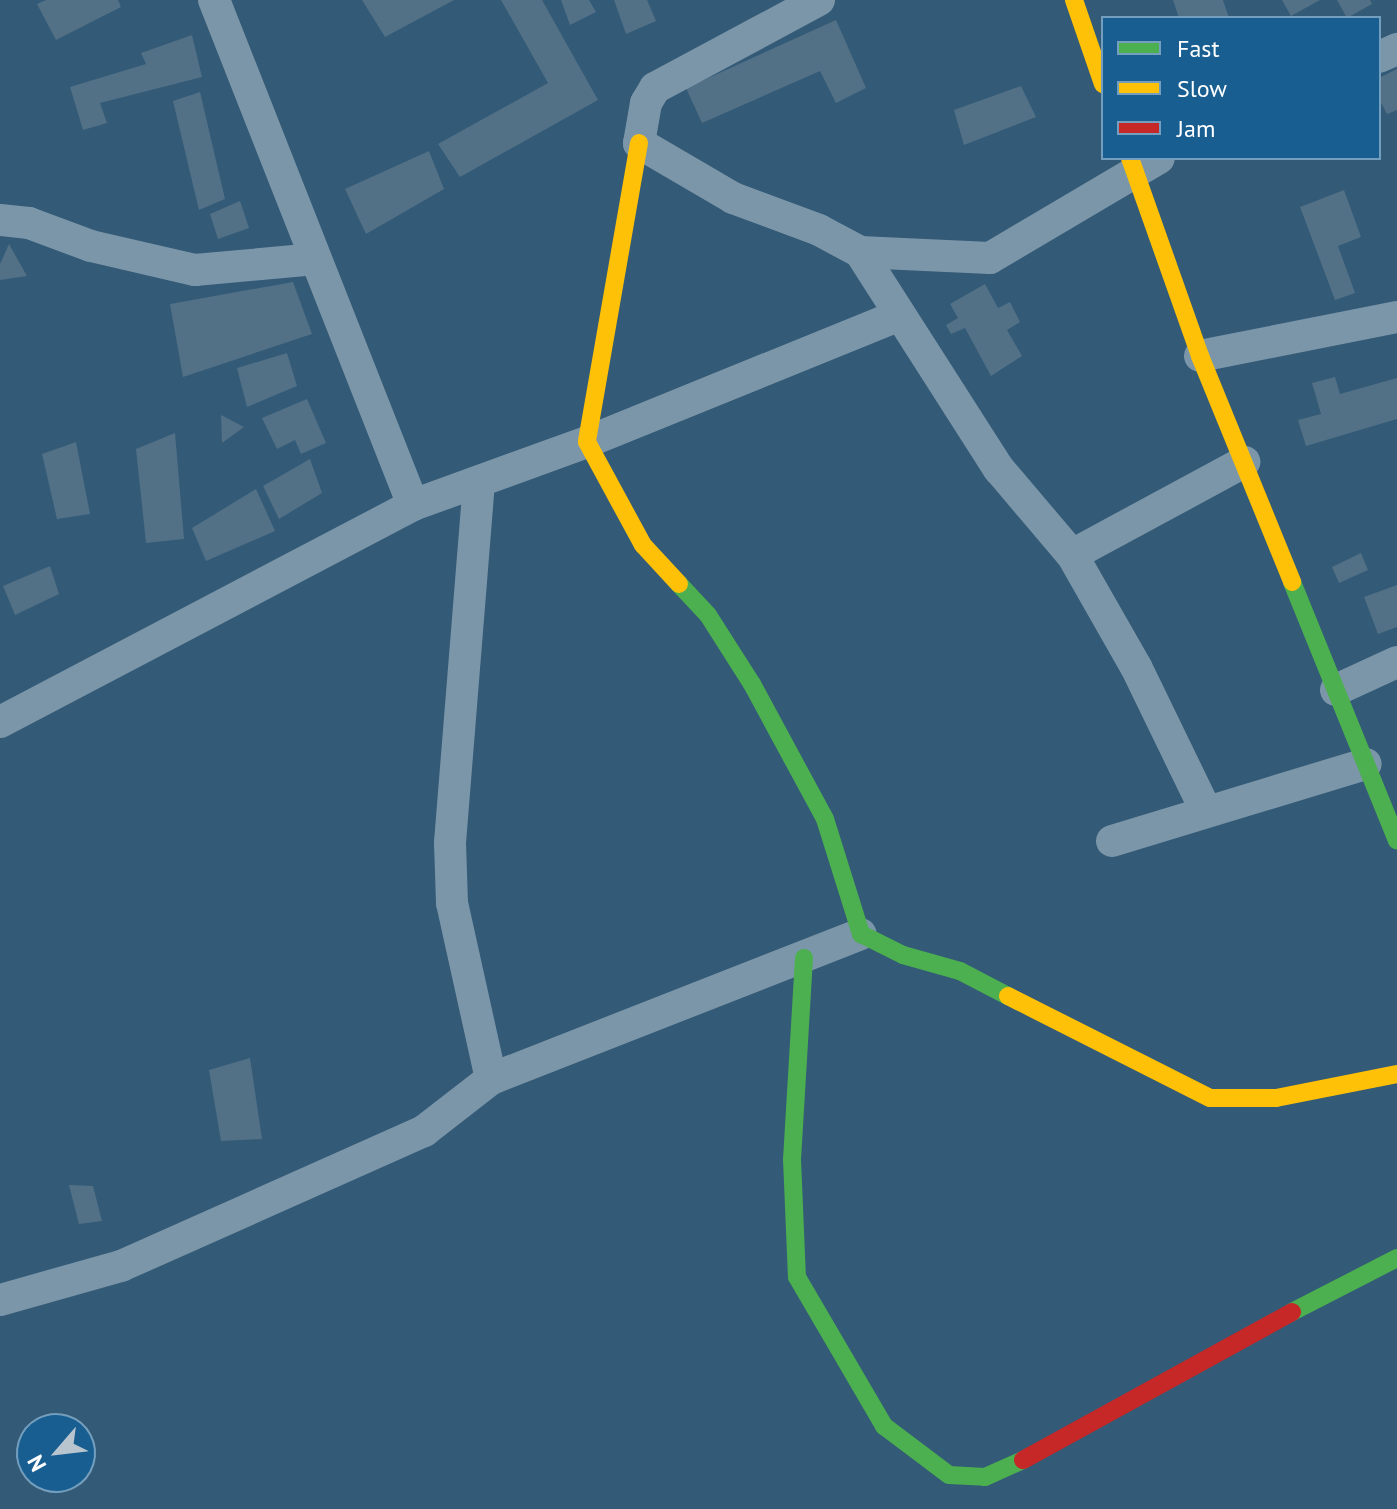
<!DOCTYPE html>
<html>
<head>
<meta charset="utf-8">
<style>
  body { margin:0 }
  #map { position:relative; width:1397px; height:1509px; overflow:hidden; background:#335a76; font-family:"PT Sans",sans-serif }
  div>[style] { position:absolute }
  .building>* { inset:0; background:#527187 }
  .street>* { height:32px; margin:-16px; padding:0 16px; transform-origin:16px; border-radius:16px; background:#7c96a9 }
  .fast>* { height:18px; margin:-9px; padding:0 9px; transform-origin:9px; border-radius:9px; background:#4caf50 }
  .slow>* { height:18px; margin:-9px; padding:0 9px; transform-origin:9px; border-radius:9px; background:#ffc107 }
  .jam>* { height:18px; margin:-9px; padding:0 9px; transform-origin:9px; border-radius:9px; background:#c62828 }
  span { translate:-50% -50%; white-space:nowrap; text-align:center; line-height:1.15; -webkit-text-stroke:6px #185e91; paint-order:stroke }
  .legend { position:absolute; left:1101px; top:16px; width:280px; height:144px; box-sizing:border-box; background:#185e91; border:2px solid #749ebd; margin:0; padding:10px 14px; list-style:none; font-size:24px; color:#fff }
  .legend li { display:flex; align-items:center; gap:16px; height:40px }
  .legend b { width:40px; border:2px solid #749ebd }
  .north { position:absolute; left:16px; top:1413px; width:80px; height:80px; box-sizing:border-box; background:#185e91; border:2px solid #749ebd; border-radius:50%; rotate:242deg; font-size:22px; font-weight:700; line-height:32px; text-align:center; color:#fff }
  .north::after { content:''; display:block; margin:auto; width:28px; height:36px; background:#b8c5cf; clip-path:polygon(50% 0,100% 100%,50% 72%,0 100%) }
</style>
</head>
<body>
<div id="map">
  <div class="building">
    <i style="clip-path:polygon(46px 0,118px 0,121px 7px,56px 40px,37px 4px)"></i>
    <i style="clip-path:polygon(362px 0,454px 0,385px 37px)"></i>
    <i style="clip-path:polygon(501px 0,542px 0,598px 100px,460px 177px,438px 144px,548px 83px)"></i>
    <i style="clip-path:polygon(561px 0,589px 0,596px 12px,570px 25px)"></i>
    <i style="clip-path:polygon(614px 0,647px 0,656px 21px,626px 34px)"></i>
    <i style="clip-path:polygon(1173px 0,1223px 0,1229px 18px,1179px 18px)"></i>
    <i style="clip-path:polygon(1282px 0,1320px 0,1291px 16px)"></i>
    <i style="clip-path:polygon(1337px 0,1370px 0,1372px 4px,1347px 18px)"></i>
    <i style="clip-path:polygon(836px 20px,866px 88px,836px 103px,820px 71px,702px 123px,686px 88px)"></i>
    <i style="clip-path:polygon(192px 35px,202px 77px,100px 103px,107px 123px,83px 130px,70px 87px,146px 64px,141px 53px)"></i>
    <i style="clip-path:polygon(1397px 69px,1397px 110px,1387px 114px,1379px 99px,1379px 78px)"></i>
    <i style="clip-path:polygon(1021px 86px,1036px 117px,964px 145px,954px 110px)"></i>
    <i style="clip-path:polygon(200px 92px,225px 199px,199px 210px,173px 101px)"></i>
    <i style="clip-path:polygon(429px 151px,444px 189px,366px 234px,345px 189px)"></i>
    <i style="clip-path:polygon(1344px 190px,1361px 237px,1338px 246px,1355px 293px,1335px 300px,1300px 207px)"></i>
    <i style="clip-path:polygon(240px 201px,249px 228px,218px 239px,210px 214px)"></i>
    <i style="clip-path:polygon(9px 244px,27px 276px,0 280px,0 264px)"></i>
    <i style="clip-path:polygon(293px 282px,312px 334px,183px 377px,170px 304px)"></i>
    <i style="clip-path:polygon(985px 284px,998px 308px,1010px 302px,1020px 322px,1007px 330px,1022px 356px,991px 376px,965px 328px,951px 334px,946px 325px,958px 318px,950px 304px)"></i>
    <i style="clip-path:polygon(287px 353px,297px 386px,247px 407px,237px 368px)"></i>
    <i style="clip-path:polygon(1335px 377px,1340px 394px,1397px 378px,1397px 419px,1306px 446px,1298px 420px,1321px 414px,1312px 383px)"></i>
    <i style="clip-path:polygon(307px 399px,326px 443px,301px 454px,295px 440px,277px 449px,262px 418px)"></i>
    <i style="clip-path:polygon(221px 415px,244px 427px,222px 443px)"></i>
    <i style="clip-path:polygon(175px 433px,184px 539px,146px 543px,136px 449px)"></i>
    <i style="clip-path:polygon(76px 442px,90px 514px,57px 519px,42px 454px)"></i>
    <i style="clip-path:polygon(310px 459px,322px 493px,279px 519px,263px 486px)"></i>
    <i style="clip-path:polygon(256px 489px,275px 531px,206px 561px,192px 528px)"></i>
    <i style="clip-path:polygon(1361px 553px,1368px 570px,1339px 583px,1332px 567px)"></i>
    <i style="clip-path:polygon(50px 566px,59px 594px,15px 615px,3px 586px)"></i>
    <i style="clip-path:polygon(1397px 585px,1397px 627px,1378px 634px,1364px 597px)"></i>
    <i style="clip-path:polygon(250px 1058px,262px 1139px,221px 1141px,209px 1070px)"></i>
    <i style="clip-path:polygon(69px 1185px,93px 1186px,102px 1221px,79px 1224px)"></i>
  </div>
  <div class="street">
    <i style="left:214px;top:0;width:543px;rotate:68.49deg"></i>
    <i style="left:819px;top:0;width:186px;rotate:151.8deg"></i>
    <i style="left:655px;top:88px;width:17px;rotate:121deg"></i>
    <i style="left:646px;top:103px;width:41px;rotate:99.9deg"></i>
    <i style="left:639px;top:143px;width:109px;rotate:30.3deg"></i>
    <i style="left:733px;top:198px;width:92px;rotate:20.4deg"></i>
    <i style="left:819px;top:230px;width:47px;rotate:28.2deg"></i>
    <i style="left:860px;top:252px;width:258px;rotate:57.4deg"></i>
    <i style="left:999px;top:469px;width:113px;rotate:49.7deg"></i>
    <i style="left:1379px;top:57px;width:20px;rotate:-24deg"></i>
    <i style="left:0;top:220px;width:29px;rotate:6deg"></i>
    <i style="left:29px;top:223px;width:66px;rotate:20.4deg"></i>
    <i style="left:91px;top:246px;width:107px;rotate:13deg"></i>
    <i style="left:195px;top:270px;width:121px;rotate:-5.2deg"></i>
    <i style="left:860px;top:252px;width:130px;rotate:2.6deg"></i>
    <i style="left:990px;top:258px;width:196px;rotate:-30.6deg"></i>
    <i style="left:1200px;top:356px;width:201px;rotate:-11.2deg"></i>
    <i style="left:479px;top:482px;width:362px;rotate:94.6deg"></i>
    <i style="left:450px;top:843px;width:60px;rotate:88.1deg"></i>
    <i style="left:452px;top:903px;width:180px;rotate:77.5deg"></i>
    <i style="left:1336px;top:690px;width:67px;rotate:-24.7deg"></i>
    <i style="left:0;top:722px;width:467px;rotate:-27.7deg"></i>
    <i style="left:413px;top:505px;width:185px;rotate:-19.9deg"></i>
    <i style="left:587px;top:442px;width:336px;rotate:-22.1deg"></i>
    <i style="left:1206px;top:811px;width:160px;rotate:-115.9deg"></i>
    <i style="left:1136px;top:667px;width:129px;rotate:-119.7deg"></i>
    <i style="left:1072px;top:555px;width:196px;rotate:-28.4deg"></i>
    <i style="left:1112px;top:841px;width:265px;rotate:-16.9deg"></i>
    <i style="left:0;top:1300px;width:126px;rotate:-15.7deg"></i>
    <i style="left:121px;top:1266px;width:332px;rotate:-24deg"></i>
    <i style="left:424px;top:1131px;width:85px;rotate:-37.8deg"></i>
    <i style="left:491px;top:1079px;width:397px;rotate:-21.4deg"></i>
  </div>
  <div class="fast">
    <i style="left:1292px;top:582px;width:279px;rotate:67.9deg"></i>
    <i style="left:679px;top:584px;width:42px;rotate:46.9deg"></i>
    <i style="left:708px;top:615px;width:82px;rotate:57.5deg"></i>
    <i style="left:752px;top:684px;width:153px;rotate:61.6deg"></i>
    <i style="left:825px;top:819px;width:121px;rotate:72.6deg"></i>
    <i style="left:861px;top:934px;width:47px;rotate:26.6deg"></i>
    <i style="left:903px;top:955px;width:59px;rotate:15.7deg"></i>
    <i style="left:960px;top:971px;width:54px;rotate:27.5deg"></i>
    <i style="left:804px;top:958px;width:201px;rotate:93.4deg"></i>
    <i style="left:792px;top:1159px;width:118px;rotate:87.6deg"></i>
    <i style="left:797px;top:1277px;width:173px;rotate:59.7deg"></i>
    <i style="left:884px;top:1426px;width:81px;rotate:37deg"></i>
    <i style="left:949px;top:1475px;width:36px;rotate:3deg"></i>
    <i style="left:985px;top:1477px;width:42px;rotate:-24.1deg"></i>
    <i style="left:1292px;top:1312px;width:118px;rotate:-27.2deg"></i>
  </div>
  <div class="slow">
    <i style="left:1074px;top:0;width:89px;rotate:71deg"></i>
    <i style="left:639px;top:143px;width:303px;rotate:99.9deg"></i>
    <i style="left:587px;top:442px;width:117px;rotate:61.5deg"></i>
    <i style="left:643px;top:545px;width:53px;rotate:47.3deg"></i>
    <i style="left:1130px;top:158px;width:210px;rotate:70.5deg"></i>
    <i style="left:1200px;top:356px;width:244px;rotate:67.8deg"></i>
    <i style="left:1008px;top:996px;width:226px;rotate:26.8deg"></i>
    <i style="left:1210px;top:1098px;width:66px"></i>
    <i style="left:1276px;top:1098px;width:123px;rotate:-11.2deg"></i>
  </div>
  <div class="jam">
    <i style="left:1023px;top:1460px;width:307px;rotate:-28.8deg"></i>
  </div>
  <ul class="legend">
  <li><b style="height:10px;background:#4caf50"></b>Fast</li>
  <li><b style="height:10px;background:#ffc107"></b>Slow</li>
  <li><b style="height:10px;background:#c62828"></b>Jam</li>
  </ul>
  <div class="north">N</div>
</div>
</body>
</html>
